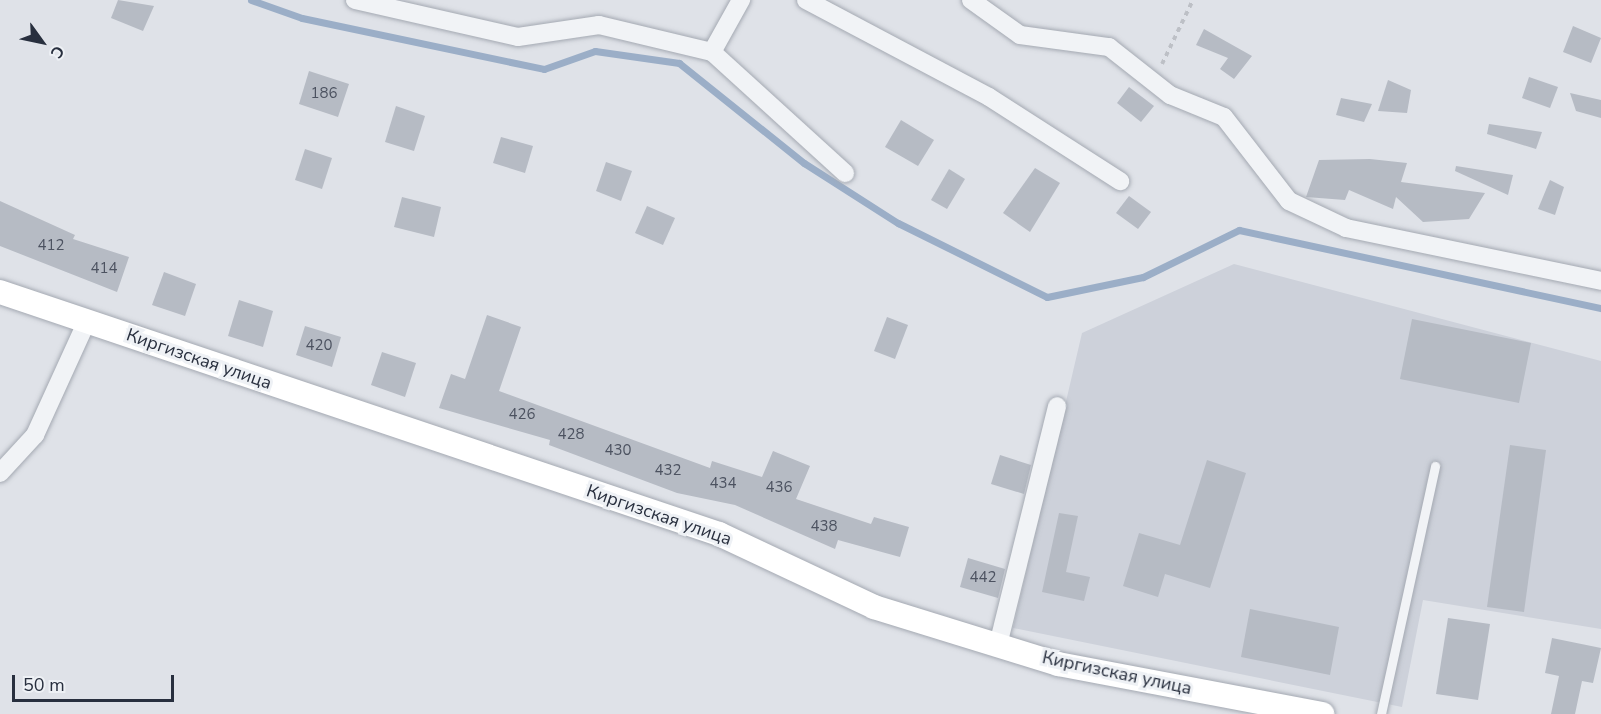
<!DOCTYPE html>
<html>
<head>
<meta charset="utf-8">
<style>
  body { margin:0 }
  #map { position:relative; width:1601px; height:714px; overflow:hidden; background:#dfe2e8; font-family:"Nunito Sans",sans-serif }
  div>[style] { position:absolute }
  .built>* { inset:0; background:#cdd1da }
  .stream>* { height:7px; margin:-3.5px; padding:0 3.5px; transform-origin:3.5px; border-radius:3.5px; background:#9baec7 }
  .building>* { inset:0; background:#b6bbc4 }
  .path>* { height:4px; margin-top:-2px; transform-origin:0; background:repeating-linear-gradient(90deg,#bdc0c6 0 4.5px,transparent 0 9px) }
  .roads { filter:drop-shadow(0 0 2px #a4a9b2) drop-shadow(0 0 2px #a4a9b2) }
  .service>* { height:9px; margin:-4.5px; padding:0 4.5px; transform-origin:4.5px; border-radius:4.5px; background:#f1f3f6 }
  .minor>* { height:18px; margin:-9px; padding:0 9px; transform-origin:9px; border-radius:9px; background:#f1f3f6 }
  .secondary>* { height:24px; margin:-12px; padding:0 12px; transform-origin:12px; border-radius:12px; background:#fff }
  span { translate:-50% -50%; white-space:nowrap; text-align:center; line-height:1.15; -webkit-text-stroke:6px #eef1f5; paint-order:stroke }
  .number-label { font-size:15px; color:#4c5260 }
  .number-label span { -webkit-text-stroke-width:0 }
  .street-label { font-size:18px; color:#282f3e }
  .north { position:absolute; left:12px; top:12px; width:60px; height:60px; -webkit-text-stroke:4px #eef1f5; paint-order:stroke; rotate:123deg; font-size:16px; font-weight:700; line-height:24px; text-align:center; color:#282f3e }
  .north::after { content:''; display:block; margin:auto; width:21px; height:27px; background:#282f3e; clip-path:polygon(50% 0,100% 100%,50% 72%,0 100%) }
  .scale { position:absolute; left:12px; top:675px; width:162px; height:27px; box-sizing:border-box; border:3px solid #282f3e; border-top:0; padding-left:8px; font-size:18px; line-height:21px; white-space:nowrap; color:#282f3e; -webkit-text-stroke:4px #eef1f5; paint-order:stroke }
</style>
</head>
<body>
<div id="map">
  <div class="built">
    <i style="clip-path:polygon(1234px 264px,1601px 361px,1601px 629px,1423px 600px,1402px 707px,1013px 628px,1082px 333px)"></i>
  </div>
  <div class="stream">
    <i style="left:251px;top:0;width:54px;rotate:19.4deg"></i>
    <i style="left:302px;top:18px;width:247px;rotate:11.9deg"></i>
    <i style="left:544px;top:69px;width:54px;rotate:-19.4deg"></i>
    <i style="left:595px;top:51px;width:85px;rotate:8.1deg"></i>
    <i style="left:679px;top:63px;width:160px;rotate:38.7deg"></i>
    <i style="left:804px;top:163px;width:112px;rotate:32.6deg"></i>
    <i style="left:898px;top:223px;width:166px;rotate:26.4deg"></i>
    <i style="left:1047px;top:297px;width:98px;rotate:-11.8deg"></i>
    <i style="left:1143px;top:277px;width:107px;rotate:-26.1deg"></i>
    <i style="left:1239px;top:230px;width:370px;rotate:12.2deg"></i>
  </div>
  <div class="building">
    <i style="clip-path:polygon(118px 0,154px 6px,143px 31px,111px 18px)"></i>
    <i style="clip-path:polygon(1573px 26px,1601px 38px,1591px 63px,1563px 52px)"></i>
    <i style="clip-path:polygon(1204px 29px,1252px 56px,1234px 79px,1220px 69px,1228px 58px,1196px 45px)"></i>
    <i style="clip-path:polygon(309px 71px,349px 84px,338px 117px,299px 104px)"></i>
    <i style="clip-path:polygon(1529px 77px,1558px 87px,1550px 108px,1522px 98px)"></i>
    <i style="clip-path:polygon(1388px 80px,1411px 90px,1407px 113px,1378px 111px)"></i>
    <i style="clip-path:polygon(1129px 87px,1154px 106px,1141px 122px,1117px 103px)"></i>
    <i style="clip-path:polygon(1570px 93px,1601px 100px,1601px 118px,1576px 111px)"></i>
    <i style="clip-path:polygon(1341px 98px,1372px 104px,1364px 122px,1336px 115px)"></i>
    <i style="clip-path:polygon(396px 106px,425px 116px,414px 151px,385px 142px)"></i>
    <i style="clip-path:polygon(901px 120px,934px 140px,918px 166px,885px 147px)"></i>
    <i style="clip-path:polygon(1489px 124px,1542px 132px,1536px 149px,1487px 134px)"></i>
    <i style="clip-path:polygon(501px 137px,533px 146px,525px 173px,493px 163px)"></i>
    <i style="clip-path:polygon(305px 149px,332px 158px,322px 189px,295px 180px)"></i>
    <i style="clip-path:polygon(1370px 159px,1407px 163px,1401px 182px,1485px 193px,1469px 219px,1423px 222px,1396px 197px,1393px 209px,1349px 190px,1345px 200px,1306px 197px,1319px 160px)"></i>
    <i style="clip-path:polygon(606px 162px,632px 171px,621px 201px,596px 191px)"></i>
    <i style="clip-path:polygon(1456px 166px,1513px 175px,1508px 195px,1455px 171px)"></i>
    <i style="clip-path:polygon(1035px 168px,1060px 183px,1030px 232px,1003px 213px)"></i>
    <i style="clip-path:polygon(949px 169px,965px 179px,947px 209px,931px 200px)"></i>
    <i style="clip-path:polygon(1550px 180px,1564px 187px,1555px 215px,1538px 209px)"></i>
    <i style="clip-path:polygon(1129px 196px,1151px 212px,1138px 229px,1116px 213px)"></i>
    <i style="clip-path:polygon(402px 197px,441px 207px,434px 237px,394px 227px)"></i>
    <i style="clip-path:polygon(0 201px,75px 235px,73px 239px,129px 257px,117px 292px,0 246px)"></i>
    <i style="clip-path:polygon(647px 206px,675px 218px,663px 245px,635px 233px)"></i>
    <i style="clip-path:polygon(164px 272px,196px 284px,185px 316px,152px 305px)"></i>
    <i style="clip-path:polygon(239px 300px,273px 311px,263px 347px,228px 336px)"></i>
    <i style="clip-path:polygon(487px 315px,521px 327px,499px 391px,710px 468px,712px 461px,762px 477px,773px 451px,810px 466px,796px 499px,871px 524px,874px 517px,909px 527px,900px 557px,838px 540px,835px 549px,735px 505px,677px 493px,549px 445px,550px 440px,439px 408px,451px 374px,465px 379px)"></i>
    <i style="clip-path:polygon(887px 317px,908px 325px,895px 359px,874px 351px)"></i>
    <i style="clip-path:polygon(1412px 319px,1531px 343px,1519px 403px,1400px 379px)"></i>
    <i style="clip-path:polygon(305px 326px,341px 337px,332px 367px,296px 355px)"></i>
    <i style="clip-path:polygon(382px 352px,416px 363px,405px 397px,371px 385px)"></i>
    <i style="clip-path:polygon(1510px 445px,1546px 450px,1524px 612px,1487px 607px)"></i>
    <i style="clip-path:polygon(1000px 455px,1031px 465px,1024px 494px,991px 484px)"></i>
    <i style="clip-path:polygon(1207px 460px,1246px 473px,1210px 588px,1165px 574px,1158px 597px,1123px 586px,1139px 533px,1180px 545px)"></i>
    <i style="clip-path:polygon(1059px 513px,1078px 516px,1066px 572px,1090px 577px,1084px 601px,1042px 592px)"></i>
    <i style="clip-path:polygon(968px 558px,1005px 569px,998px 598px,960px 587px)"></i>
    <i style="clip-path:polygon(1250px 609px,1339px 627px,1330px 675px,1241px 657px)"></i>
    <i style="clip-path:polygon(1448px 618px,1490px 624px,1478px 700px,1436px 694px)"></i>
    <i style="clip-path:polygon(1552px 638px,1601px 648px,1593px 683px,1582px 681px,1575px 714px,1551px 714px,1559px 676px,1545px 673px)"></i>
  </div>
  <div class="path">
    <i style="left:1162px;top:64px;width:71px;rotate:-64.2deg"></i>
  </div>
  <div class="roads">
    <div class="service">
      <i style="left:1381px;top:714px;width:254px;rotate:-77.7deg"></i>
    </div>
    <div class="minor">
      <i style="left:355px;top:0;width:167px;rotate:12.8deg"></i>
      <i style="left:518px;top:37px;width:82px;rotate:-8.4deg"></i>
      <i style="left:599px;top:25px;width:116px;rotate:13.4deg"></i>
      <i style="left:712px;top:52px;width:180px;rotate:42.3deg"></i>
      <i style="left:806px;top:0;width:207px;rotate:27.9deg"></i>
      <i style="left:989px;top:97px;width:156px;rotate:32.7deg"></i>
      <i style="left:971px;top:0;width:60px;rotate:35.5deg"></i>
      <i style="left:1020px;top:35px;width:90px;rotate:7.7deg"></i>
      <i style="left:1109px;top:47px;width:78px;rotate:38.2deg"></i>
      <i style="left:1170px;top:95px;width:58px;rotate:22.2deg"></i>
      <i style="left:1224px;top:117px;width:106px;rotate:52.3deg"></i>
      <i style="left:1289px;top:201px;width:63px;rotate:25.3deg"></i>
      <i style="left:1346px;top:228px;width:260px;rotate:11.7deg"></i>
      <i style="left:712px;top:52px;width:60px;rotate:-60.9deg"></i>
      <i style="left:0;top:473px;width:52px;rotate:-47.4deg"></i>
      <i style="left:35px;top:435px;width:125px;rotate:-65.5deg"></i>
      <i style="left:998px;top:645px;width:246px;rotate:-76.1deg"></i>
    </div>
    <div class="secondary">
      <i style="left:0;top:292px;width:759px;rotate:18.6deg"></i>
      <i style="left:719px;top:534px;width:171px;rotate:25.2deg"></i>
      <i style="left:874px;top:607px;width:193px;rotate:17.2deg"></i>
      <i style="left:1058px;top:664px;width:269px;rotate:10.7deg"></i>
    </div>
  </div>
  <div class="number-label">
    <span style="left:324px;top:94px">186</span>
    <span style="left:51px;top:246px">412</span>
    <span style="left:104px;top:269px">414</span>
    <span style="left:319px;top:346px">420</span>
    <span style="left:522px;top:415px">426</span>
    <span style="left:571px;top:435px">428</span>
    <span style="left:618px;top:451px">430</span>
    <span style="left:668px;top:471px">432</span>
    <span style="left:723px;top:484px">434</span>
    <span style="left:779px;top:488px">436</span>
    <span style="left:824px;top:527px">438</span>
    <span style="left:983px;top:578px">442</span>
  </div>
  <div class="street-label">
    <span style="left:199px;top:359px;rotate:19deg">Киргизская улица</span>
    <span style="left:659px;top:515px;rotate:19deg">Киргизская улица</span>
    <span style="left:1117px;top:673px;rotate:12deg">Киргизская улица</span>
  </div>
  <div class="north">С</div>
  <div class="scale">50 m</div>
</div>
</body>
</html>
